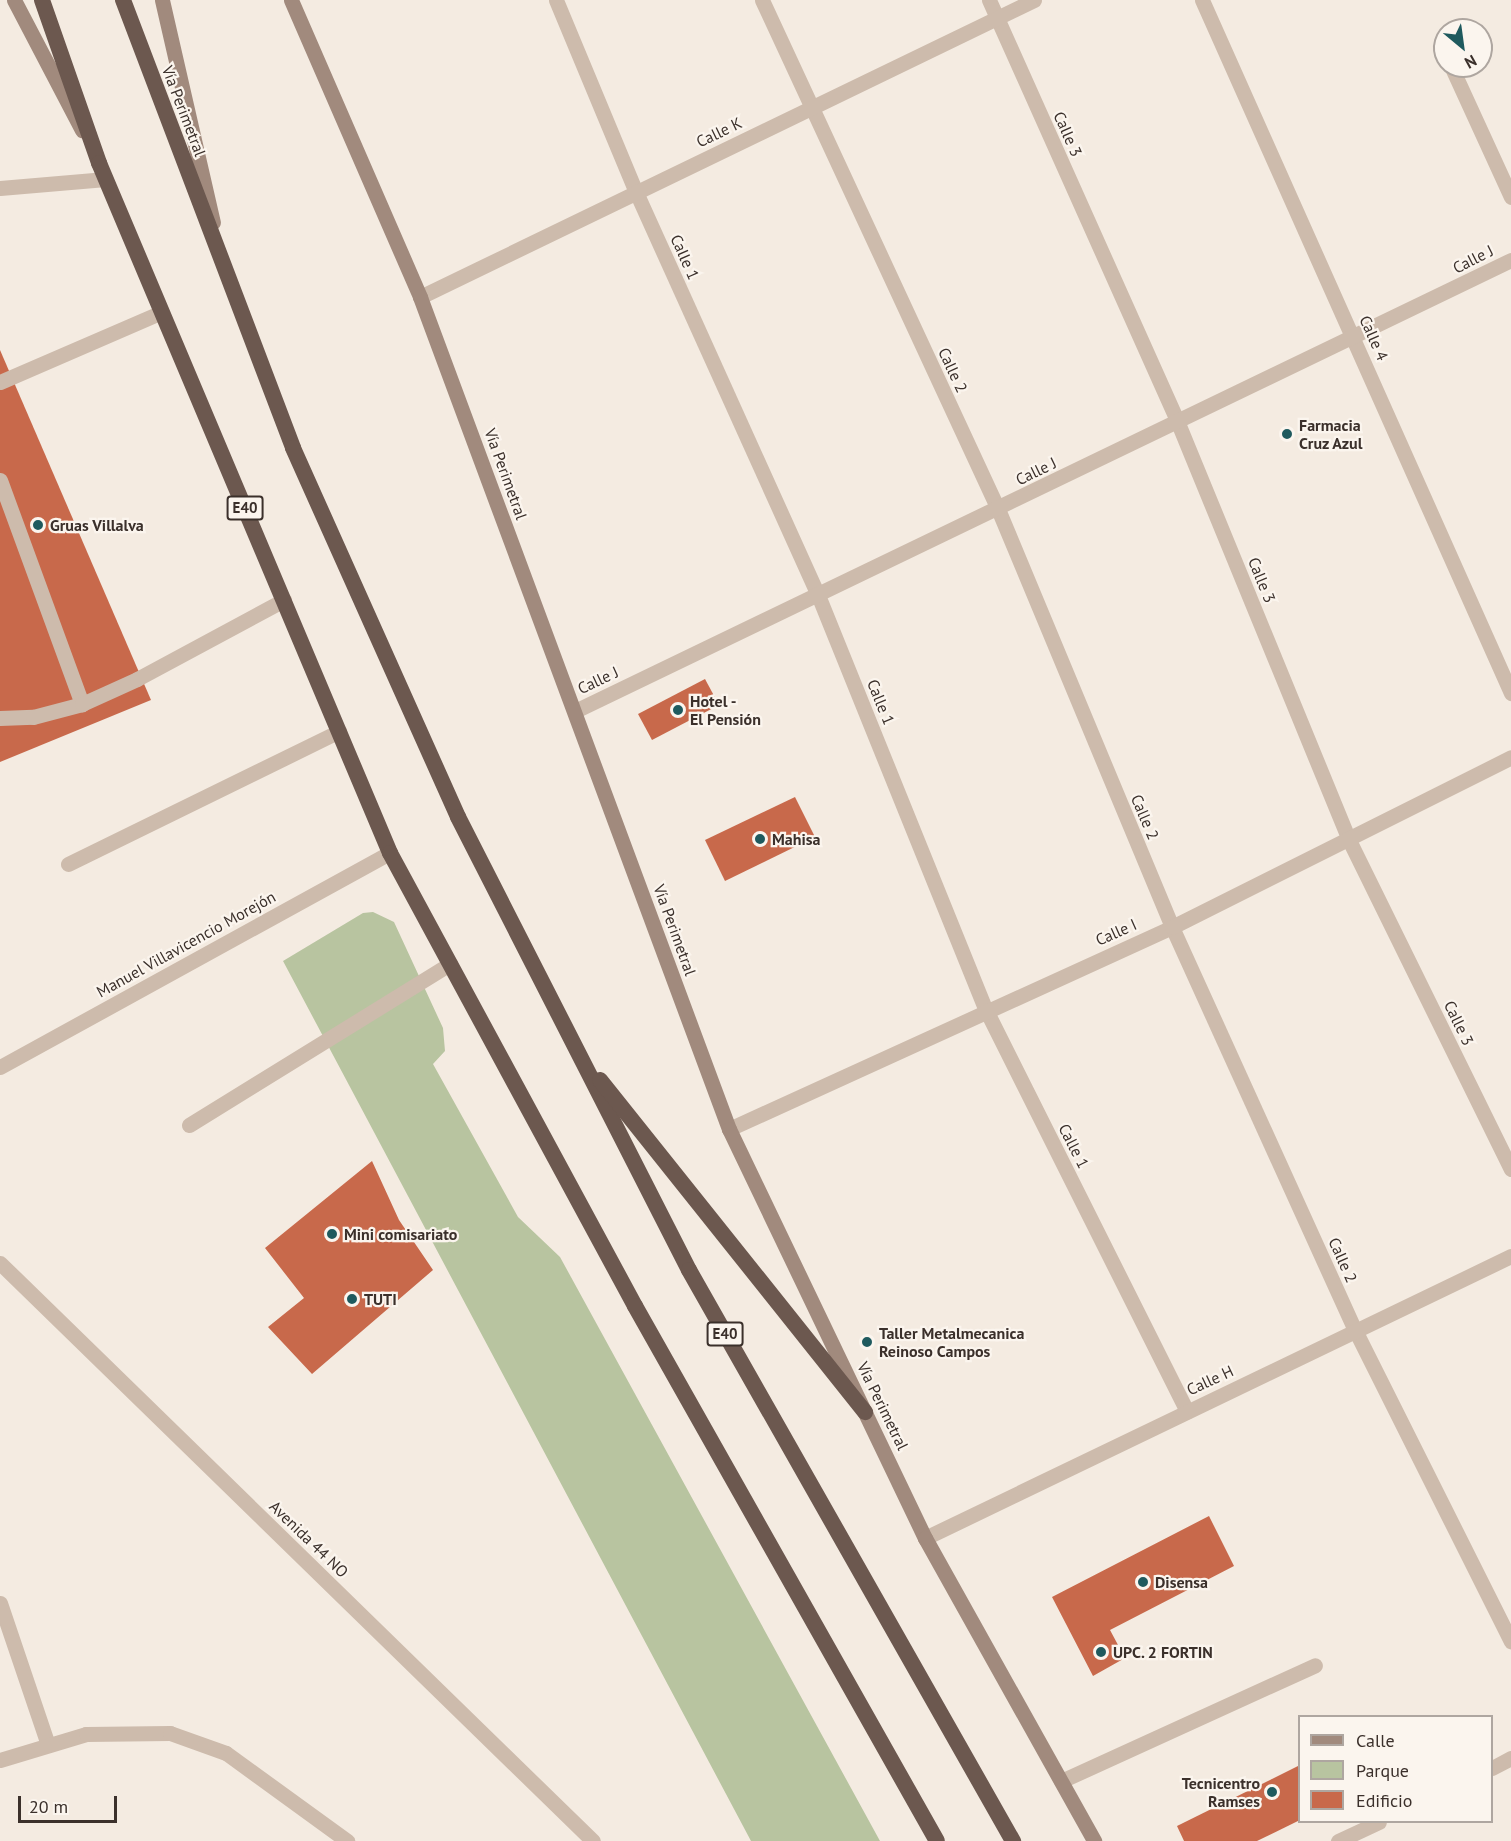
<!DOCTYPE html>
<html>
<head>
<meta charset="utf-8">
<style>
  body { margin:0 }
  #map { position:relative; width:1511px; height:1841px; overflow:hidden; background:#f4ebe1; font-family:"PT Sans",sans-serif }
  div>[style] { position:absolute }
  .green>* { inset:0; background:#b8c4a0 }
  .building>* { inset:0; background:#c8694b }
  .service>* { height:15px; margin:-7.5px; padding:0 7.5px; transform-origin:7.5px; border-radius:7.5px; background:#cdbbac }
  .minor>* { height:15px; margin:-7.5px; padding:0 7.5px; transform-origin:7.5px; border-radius:7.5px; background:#cdbbac }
  .tertiary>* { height:15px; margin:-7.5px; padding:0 7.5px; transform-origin:7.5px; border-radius:7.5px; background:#cdbbac }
  .secondary>* { height:15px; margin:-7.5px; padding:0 7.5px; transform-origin:7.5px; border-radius:7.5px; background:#a18a7d }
  .trunk>* { height:16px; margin:-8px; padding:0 8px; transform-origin:8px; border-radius:8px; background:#6c584f }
  .dots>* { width:16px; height:16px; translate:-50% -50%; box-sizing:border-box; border:3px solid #fbf5ee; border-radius:50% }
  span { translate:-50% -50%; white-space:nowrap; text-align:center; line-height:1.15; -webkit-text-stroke:4.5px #fbf5ee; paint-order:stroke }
  .shield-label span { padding:2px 4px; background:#fbf5ee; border:2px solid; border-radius:4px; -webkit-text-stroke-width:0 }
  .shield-label { font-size:15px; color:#3b302b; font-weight:700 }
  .street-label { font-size:16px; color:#3b302b }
  .poi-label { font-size:16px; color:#3b302b; font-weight:700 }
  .left { translate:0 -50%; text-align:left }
  .right { translate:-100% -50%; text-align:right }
  .legend { position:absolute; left:1298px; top:1715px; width:195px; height:108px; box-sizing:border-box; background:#fbf5ee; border:2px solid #aea6a0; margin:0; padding:8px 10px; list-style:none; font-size:18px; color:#3b302b }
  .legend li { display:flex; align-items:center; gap:12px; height:30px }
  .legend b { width:30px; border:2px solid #aea6a0 }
  .north { position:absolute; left:1433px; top:18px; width:60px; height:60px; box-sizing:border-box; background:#fbf5ee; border:2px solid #aea6a0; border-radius:50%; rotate:151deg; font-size:16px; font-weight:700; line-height:24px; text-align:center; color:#3b302b }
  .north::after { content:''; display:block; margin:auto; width:21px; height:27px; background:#1f5a5e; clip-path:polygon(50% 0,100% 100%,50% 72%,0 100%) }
  .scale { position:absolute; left:18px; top:1796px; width:99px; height:27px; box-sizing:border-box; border:3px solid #3b302b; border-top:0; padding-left:8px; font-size:18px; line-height:21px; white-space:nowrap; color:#3b302b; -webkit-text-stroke:4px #fbf5ee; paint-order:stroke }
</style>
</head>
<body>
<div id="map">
  <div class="green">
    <i style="clip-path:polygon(373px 912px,394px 922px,443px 1028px,445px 1051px,433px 1064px,518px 1217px,560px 1257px,880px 1841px,751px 1841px,283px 961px,363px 913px)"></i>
  </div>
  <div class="building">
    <i style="clip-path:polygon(0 350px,151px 700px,0 762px)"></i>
    <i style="clip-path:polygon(705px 679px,719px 705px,652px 740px,638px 714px)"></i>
    <i style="clip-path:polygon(795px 797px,815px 837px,725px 881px,705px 840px)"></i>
    <i style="clip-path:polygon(372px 1161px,399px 1220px,433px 1270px,312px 1374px,268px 1327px,304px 1298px,265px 1248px)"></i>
    <i style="clip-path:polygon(1209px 1516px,1234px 1566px,1110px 1630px,1125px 1658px,1093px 1676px,1052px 1597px)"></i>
    <i style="clip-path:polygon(1300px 1765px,1300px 1820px,1257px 1841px,1184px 1841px,1177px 1826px)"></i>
  </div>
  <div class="service">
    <i style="left:0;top:188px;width:106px;rotate:-4.9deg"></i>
    <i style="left:0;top:382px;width:176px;rotate:-23.4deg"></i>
    <i style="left:0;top:480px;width:239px;rotate:69.9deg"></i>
    <i style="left:0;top:718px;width:33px;rotate:-2deg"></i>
    <i style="left:33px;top:717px;width:51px;rotate:-14.9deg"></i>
    <i style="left:82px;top:704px;width:60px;rotate:-24.4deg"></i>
    <i style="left:137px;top:679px;width:167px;rotate:-28.3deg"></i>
    <i style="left:68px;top:864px;width:302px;rotate:-26.1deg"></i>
    <i style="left:189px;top:1125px;width:307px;rotate:-31.7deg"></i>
    <i style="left:0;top:1603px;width:150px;rotate:71.3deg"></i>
    <i style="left:0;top:1760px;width:90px;rotate:-16.8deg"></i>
    <i style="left:86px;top:1734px;width:84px;rotate:-0.7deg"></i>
    <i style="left:170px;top:1733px;width:59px;rotate:19.7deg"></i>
    <i style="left:226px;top:1753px;width:150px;rotate:36deg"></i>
    <i style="left:1061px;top:1781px;width:279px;rotate:-24.5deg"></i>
  </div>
  <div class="minor">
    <i style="left:556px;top:0;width:208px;rotate:67.4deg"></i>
    <i style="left:636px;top:192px;width:442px;rotate:65.7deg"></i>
    <i style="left:818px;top:595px;width:448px;rotate:68deg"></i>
    <i style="left:986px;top:1010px;width:449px;rotate:63.4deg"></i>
    <i style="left:762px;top:0;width:561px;rotate:65.13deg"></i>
    <i style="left:998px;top:509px;width:453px;rotate:67.4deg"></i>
    <i style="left:1172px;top:927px;width:445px;rotate:65.6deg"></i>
    <i style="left:1356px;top:1332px;width:346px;rotate:63.4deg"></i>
    <i style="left:989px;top:0;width:463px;rotate:65.9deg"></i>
    <i style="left:1178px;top:423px;width:448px;rotate:67.7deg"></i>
    <i style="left:1348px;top:838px;width:369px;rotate:63.8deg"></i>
    <i style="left:1202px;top:0;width:759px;rotate:65.97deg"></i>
    <i style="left:1451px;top:66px;width:144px;rotate:65.4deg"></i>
    <i style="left:420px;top:297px;width:682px;rotate:-25.81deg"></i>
    <i style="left:575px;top:711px;width:1039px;rotate:-25.73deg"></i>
    <i style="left:729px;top:1129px;width:487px;rotate:-24.5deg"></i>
    <i style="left:1172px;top:927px;width:379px;rotate:-26.6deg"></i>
    <i style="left:0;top:1263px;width:828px;rotate:44.27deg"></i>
    <i style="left:925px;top:1538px;width:650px;rotate:-25.7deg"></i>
    <i style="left:1492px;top:1768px;width:21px;rotate:-28deg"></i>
    <i style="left:1338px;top:1841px;width:45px;rotate:-24.9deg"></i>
  </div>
  <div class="tertiary">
    <i style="left:0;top:1067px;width:445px;rotate:-28.8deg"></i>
  </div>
  <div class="secondary">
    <i style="left:14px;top:0;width:147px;rotate:62.4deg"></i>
    <i style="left:162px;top:0;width:228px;rotate:77.1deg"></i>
    <i style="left:291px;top:0;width:324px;rotate:66.5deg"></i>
    <i style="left:420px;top:297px;width:888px;rotate:69.63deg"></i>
    <i style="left:729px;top:1129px;width:454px;rotate:64.4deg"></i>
    <i style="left:925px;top:1538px;width:347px;rotate:60.8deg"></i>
  </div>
  <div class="trunk">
    <i style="left:42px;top:0;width:173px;rotate:70.7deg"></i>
    <i style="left:99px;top:163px;width:749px;rotate:67.13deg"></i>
    <i style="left:390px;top:853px;width:515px;rotate:61.59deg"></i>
    <i style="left:635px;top:1306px;width:614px;rotate:60.56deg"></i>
    <i style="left:123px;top:0;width:479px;rotate:69.2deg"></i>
    <i style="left:293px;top:448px;width:404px;rotate:65.9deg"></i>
    <i style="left:458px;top:817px;width:508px;rotate:62.98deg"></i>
    <i style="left:689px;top:1270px;width:657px;rotate:60.43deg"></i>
    <i style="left:600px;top:1080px;width:425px;rotate:51.4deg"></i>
  </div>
  <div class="dots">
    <i style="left:1287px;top:434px;background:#1f5a5e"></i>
    <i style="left:38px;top:525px;background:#1f5a5e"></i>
    <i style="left:678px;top:710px;background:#1f5a5e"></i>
    <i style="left:760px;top:839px;background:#1f5a5e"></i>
    <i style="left:332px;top:1234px;background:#1f5a5e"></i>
    <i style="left:352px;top:1299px;background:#1f5a5e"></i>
    <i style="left:867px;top:1342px;background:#1f5a5e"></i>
    <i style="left:1143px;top:1582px;background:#1f5a5e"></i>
    <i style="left:1101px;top:1652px;background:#1f5a5e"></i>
    <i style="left:1272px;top:1792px;background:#1f5a5e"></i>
  </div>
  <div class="shield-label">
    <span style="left:245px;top:508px">E40</span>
    <span style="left:725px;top:1334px">E40</span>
  </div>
  <div class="street-label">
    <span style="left:184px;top:111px;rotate:69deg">Vía Perimetral</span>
    <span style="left:719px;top:132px;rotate:-26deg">Calle K</span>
    <span style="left:1068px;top:134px;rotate:66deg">Calle 3</span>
    <span style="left:685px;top:257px;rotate:66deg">Calle 1</span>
    <span style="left:1473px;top:259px;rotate:-27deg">Calle J</span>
    <span style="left:1374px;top:338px;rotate:66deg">Calle 4</span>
    <span style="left:953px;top:370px;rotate:65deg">Calle 2</span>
    <span style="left:1036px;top:471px;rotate:-26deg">Calle J</span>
    <span style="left:506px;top:474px;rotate:70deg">Vía Perimetral</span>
    <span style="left:1262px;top:580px;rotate:68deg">Calle 3</span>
    <span style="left:598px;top:680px;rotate:-25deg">Calle J</span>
    <span style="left:881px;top:702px;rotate:68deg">Calle 1</span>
    <span style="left:1145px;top:817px;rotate:67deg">Calle 2</span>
    <span style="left:675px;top:930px;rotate:70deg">Vía Perimetral</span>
    <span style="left:1116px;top:932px;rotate:-24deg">Calle I</span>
    <span style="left:186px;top:944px;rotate:-29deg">Manuel Villavicencio Morejón</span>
    <span style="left:1459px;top:1023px;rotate:64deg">Calle 3</span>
    <span style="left:1074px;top:1146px;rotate:63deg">Calle 1</span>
    <span style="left:1343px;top:1260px;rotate:66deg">Calle 2</span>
    <span style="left:1210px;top:1380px;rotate:-25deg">Calle H</span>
    <span style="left:883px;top:1406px;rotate:64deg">Vía Perimetral</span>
    <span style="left:309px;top:1539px;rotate:44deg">Avenida 44 NO</span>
  </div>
  <div class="poi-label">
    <span class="left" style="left:1299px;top:434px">Farmacia<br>Cruz Azul</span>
    <span class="left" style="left:50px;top:525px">Gruas Villalva</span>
    <span class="left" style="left:690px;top:710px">Hotel -<br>El Pensión</span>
    <span class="left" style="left:772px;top:839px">Mahisa</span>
    <span class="left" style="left:344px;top:1234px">Mini comisariato</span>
    <span class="left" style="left:364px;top:1299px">TUTI</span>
    <span class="left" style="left:879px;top:1342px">Taller Metalmecanica<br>Reinoso Campos</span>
    <span class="left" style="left:1155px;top:1582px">Disensa</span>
    <span class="left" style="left:1113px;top:1652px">UPC. 2 FORTIN</span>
    <span class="right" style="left:1260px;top:1792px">Tecnicentro<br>Ramses</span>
  </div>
  <ul class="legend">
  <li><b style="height:8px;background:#a18a7d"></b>Calle</li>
  <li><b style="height:16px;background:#b8c4a0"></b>Parque</li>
  <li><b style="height:16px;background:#c8694b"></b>Edificio</li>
  </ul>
  <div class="north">N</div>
  <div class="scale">20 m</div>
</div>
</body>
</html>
